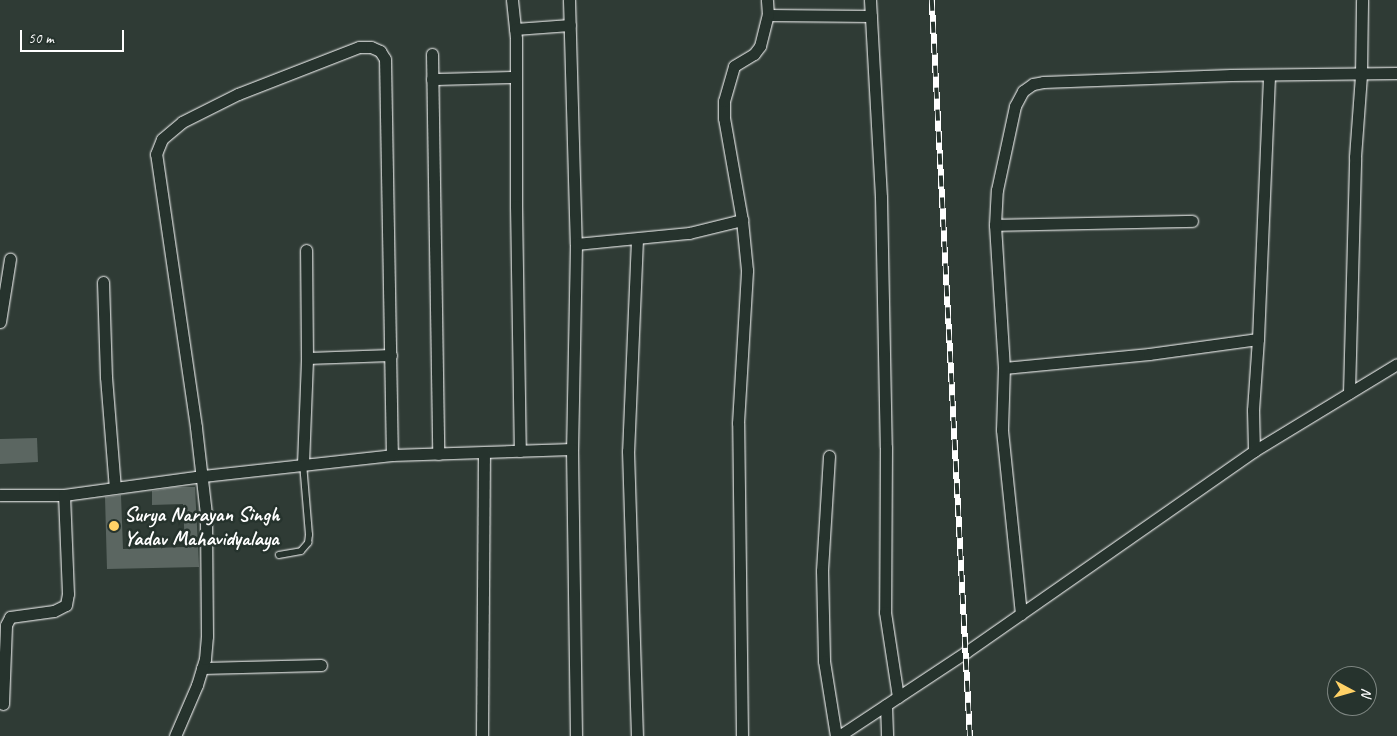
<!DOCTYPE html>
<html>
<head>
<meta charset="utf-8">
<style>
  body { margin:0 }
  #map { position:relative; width:1397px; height:736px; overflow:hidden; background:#2f3b35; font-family:Caveat,sans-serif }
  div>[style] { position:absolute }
  .building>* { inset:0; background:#5b6661 }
  .roads { filter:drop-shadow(0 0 1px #fff) drop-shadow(0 0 1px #fff) }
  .service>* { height:5.5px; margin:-2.75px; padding:0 2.75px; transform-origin:2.75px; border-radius:2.75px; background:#26332d }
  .minor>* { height:11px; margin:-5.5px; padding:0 5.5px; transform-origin:5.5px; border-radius:5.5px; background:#26332d }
  .rail>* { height:5.5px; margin-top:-2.75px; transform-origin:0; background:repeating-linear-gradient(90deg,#26332d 0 11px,#fff 0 22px); box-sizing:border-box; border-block:1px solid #fff }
  .dots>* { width:14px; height:14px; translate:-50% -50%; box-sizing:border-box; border:2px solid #26332d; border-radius:50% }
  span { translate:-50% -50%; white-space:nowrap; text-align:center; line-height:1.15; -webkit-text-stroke:5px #26332d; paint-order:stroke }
  .poi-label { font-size:21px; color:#fff; font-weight:700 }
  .left { translate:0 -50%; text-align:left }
  .north { position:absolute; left:1327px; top:666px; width:50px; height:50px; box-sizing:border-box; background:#26332d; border:1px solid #7d8581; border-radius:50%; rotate:96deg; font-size:14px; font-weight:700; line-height:20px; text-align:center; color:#fff }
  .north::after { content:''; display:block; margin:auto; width:18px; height:22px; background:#ffd166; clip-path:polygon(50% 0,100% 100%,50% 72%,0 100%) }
  .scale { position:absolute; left:20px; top:30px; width:104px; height:22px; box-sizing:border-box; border:2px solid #fff; border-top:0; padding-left:6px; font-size:15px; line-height:18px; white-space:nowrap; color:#fff; -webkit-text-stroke:4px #26332d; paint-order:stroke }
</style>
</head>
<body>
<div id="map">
  <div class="building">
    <i style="clip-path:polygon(37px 438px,38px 462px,0 464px,0 439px)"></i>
    <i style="clip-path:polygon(175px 487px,195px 487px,199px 567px,107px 569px,105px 497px,121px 495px,123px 549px,185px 547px,183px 504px,152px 505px,152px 491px)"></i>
  </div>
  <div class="roads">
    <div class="service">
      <i style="left:279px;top:555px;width:22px;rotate:-10deg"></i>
      <i style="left:301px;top:551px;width:11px;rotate:-49deg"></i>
      <i style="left:308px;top:543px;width:8px;rotate:-83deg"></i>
      <i style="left:309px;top:535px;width:71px;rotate:-94.8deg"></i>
    </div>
    <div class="minor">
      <i style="left:512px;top:0;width:39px;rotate:84deg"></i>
      <i style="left:516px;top:39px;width:167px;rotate:90deg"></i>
      <i style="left:516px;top:206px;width:245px;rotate:89.1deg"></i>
      <i style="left:569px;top:0;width:244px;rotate:88.4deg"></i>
      <i style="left:576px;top:244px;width:205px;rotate:91.1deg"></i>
      <i style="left:572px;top:449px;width:287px;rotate:89.2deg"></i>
      <i style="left:870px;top:0;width:197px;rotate:86.8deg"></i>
      <i style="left:881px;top:197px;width:250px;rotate:88.9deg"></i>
      <i style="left:886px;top:447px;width:165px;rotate:90.3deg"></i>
      <i style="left:885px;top:612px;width:86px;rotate:81.3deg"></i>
      <i style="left:768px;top:15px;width:103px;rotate:0.6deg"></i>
      <i style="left:515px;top:29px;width:55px;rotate:-4.2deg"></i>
      <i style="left:432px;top:54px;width:400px;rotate:89.1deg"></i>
      <i style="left:432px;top:79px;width:83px;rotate:-1.4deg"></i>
      <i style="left:995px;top:225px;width:197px;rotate:-1.2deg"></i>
      <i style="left:637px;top:239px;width:212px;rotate:92.4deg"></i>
      <i style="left:628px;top:451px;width:285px;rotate:88.2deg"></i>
      <i style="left:576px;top:244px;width:114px;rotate:-5.6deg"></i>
      <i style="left:689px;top:233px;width:55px;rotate:-13.8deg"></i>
      <i style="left:103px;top:282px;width:95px;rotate:88.2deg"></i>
      <i style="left:106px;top:377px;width:111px;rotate:85.4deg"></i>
      <i style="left:0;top:322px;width:64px;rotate:-81deg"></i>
      <i style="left:307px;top:358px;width:84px;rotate:-2deg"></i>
      <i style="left:1004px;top:368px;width:146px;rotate:-5.5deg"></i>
      <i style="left:1149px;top:354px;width:110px;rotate:-7.8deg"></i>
      <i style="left:1349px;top:393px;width:236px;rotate:-88.5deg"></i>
      <i style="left:1355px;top:157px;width:82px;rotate:-85.8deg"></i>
      <i style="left:1361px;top:75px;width:75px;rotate:-89.2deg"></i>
      <i style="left:1254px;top:451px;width:41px;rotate:-91.4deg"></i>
      <i style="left:1253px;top:410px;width:71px;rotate:-86deg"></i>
      <i style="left:1258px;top:339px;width:264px;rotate:-87.6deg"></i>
      <i style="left:829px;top:456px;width:115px;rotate:93.5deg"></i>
      <i style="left:822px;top:571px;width:90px;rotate:88.7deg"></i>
      <i style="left:824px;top:661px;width:76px;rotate:80.9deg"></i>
      <i style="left:303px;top:464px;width:106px;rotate:-87.8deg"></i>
      <i style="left:307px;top:358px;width:108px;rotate:-90.5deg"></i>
      <i style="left:0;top:495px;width:64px"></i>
      <i style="left:64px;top:495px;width:140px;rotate:-7.8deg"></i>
      <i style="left:203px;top:476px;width:190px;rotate:-6.3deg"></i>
      <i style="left:392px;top:455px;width:180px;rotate:-1.9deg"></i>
      <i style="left:1021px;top:614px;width:185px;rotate:-95.9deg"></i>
      <i style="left:1002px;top:430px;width:62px;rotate:-88.2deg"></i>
      <i style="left:1004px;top:368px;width:143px;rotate:-93.6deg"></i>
      <i style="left:995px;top:225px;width:35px;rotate:-87deg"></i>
      <i style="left:997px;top:190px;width:86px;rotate:-77.9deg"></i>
      <i style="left:1015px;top:106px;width:17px;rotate:-62deg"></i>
      <i style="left:1023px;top:91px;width:12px;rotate:-35deg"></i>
      <i style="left:1033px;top:84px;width:10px;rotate:-11deg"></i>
      <i style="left:1043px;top:82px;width:188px;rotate:-2.1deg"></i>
      <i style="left:1231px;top:75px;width:166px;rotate:-0.7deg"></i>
      <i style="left:202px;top:668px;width:119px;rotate:-1.4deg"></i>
      <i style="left:3px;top:704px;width:79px;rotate:-87.8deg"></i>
      <i style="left:6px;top:625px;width:9px;rotate:-63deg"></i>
      <i style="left:10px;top:617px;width:44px;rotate:-7.8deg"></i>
      <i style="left:54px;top:611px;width:13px;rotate:-27deg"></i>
      <i style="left:66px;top:605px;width:11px;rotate:-80deg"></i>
      <i style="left:68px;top:594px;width:99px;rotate:-92.3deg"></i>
      <i style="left:886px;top:705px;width:31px;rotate:88deg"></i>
      <i style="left:175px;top:736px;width:56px;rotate:-66.7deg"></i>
      <i style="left:197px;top:685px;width:27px;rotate:-73deg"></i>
      <i style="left:205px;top:659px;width:23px;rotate:-85deg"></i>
      <i style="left:207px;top:636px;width:122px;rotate:-90.5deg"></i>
      <i style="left:206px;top:514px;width:88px;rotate:-96.6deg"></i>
      <i style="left:196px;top:427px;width:276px;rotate:-98.3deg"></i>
      <i style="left:156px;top:154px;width:16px;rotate:-68deg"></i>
      <i style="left:162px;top:139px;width:26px;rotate:-40deg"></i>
      <i style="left:182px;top:122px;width:63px;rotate:-26.6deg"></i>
      <i style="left:238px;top:94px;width:130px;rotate:-21.2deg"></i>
      <i style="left:359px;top:47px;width:12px"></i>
      <i style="left:371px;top:47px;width:10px;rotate:24deg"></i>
      <i style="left:380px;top:51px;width:9px;rotate:58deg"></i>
      <i style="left:385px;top:59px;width:396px;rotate:89deg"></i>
      <i style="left:482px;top:736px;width:283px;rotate:-89.6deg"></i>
      <i style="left:742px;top:736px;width:313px;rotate:-90.7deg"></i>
      <i style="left:738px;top:423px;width:153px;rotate:-86.6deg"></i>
      <i style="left:747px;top:270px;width:50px;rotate:-95.7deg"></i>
      <i style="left:742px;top:220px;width:104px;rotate:-100deg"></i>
      <i style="left:724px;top:118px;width:17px;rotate:-90deg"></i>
      <i style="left:724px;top:101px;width:36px;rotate:-74deg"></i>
      <i style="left:734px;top:66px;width:23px;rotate:-31deg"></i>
      <i style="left:754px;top:54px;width:10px;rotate:-53deg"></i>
      <i style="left:760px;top:46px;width:32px;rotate:-76deg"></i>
      <i style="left:768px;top:15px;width:15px;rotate:-94deg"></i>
      <i style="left:839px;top:736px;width:152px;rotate:-33.5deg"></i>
      <i style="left:966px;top:652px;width:351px;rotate:-34.9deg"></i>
      <i style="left:1254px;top:451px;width:167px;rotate:-31.3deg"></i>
    </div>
  </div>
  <div class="rail">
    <i style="left:932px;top:0;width:737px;rotate:87.04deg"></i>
  </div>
  <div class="dots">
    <i style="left:114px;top:526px;background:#ffd166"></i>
  </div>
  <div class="poi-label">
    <span class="left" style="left:124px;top:526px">Surya Narayan Singh<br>Yadav Mahavidyalaya</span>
  </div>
  <div class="north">N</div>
  <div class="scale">50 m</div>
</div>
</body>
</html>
